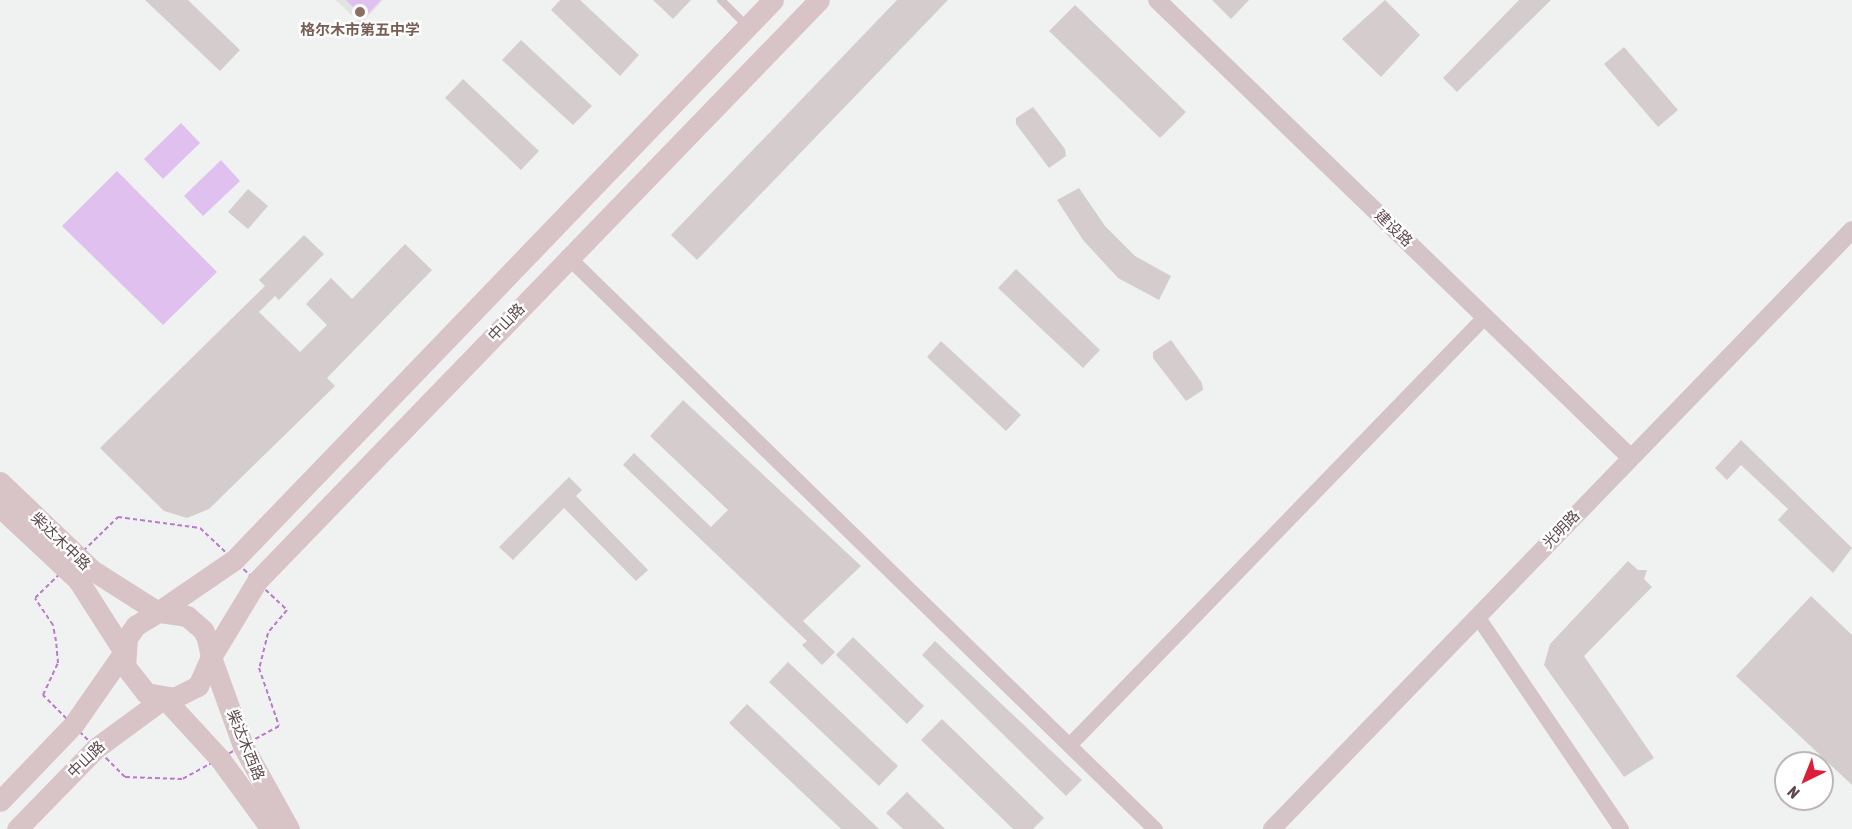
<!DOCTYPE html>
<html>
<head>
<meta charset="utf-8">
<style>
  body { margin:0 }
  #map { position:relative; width:1852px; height:829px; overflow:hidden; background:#f0f2f1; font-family:"Asap Condensed","Noto Sans SC",sans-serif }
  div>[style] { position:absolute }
  .education>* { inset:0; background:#e2e3e2 }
  .green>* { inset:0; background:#e0c0ee }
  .building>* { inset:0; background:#d5ccce }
  .path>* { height:2px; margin-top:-1px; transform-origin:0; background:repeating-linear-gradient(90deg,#bb79cc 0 4.5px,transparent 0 7.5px) }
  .service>* { height:8px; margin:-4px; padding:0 4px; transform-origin:4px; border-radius:4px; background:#d4c4c8 }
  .minor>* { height:15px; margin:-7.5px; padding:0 7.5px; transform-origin:7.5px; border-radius:7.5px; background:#d4c4c8 }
  .tertiary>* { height:18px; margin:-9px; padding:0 9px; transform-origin:9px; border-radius:9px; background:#d4c4c8 }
  .secondary>* { height:21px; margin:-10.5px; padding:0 10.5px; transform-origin:10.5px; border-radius:10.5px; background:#d8c3c7 }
  .dots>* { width:16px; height:16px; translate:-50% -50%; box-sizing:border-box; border:3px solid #fff; border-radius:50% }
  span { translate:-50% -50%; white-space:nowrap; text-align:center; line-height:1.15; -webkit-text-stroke:4.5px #fff; paint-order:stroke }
  .education-label { font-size:15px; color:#785e54; font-weight:700 }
  .street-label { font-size:15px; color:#5d484d }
  .north { position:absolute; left:1774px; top:751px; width:60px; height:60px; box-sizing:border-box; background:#fff; border:2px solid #beb6b8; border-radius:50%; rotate:223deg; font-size:16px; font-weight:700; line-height:24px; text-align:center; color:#5d484d }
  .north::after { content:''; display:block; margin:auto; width:21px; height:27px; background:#de1e39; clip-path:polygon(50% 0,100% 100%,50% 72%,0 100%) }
</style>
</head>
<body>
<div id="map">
  <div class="education">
    <i style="clip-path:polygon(336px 0,383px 0,361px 24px)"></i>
  </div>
  <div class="green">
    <i style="clip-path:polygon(346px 0,381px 0,364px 18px)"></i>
    <i style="clip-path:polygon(181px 123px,200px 143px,163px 179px,144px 159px)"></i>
    <i style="clip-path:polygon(221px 160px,240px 181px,203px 216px,184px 196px)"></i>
    <i style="clip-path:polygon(117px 171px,217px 272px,163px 325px,62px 226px)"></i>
  </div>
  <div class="building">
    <i style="clip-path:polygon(145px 0,188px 0,240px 50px,220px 71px)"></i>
    <i style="clip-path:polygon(560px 0,580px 0,639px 55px,620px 76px,551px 10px)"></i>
    <i style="clip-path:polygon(653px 0,691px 0,673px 19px)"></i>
    <i style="clip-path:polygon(897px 0,948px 0,697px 260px,671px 235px)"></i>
    <i style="clip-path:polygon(1212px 0,1249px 0,1231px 19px)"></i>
    <i style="clip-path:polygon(1385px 0,1420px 35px,1381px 77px,1342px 39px)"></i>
    <i style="clip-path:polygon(1519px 0,1551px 0,1457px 92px,1443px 78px)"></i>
    <i style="clip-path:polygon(1075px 5px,1186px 112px,1160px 138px,1049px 31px)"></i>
    <i style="clip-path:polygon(521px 40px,592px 106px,573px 125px,502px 60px)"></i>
    <i style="clip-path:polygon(1624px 47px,1678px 110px,1658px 127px,1604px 64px)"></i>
    <i style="clip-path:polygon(463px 79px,539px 151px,521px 170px,445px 98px)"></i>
    <i style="clip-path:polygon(1033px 107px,1065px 149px,1066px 156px,1049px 168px,1016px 124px,1016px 118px)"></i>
    <i style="clip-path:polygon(1079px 188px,1105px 226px,1135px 256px,1171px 276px,1159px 300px,1118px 278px,1083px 240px,1057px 200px)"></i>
    <i style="clip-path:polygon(248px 189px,268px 206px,248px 229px,228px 212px)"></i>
    <i style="clip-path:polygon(304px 235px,324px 254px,279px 300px,275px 296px,259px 312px,300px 352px,327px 325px,306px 304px,331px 278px,352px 299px,405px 244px,432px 270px,327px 378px,335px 386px,209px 509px,187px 518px,164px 511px,100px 448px,265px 286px,259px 280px)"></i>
    <i style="clip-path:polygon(1016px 269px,1100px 350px,1083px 368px,998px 288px)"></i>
    <i style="clip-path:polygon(1171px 340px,1202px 383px,1203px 390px,1186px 401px,1153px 358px,1153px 352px)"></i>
    <i style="clip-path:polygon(941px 341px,1021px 415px,1006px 431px,927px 357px)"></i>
    <i style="clip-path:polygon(683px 400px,861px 566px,803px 621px,835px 652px,822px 665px,802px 645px,807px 641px,623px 465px,634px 453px,711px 527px,728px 510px,650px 436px)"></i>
    <i style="clip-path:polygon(1741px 440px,1852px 548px,1833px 573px,1778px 520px,1788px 509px,1741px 465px,1727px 480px,1715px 468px)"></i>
    <i style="clip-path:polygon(569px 477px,582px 490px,576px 496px,648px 570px,636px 581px,564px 508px,513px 560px,499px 547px)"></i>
    <i style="clip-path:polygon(1628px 561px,1638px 570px,1647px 570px,1644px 579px,1652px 587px,1584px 656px,1654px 758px,1624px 777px,1544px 665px,1550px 644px)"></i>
    <i style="clip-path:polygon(1811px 596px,1852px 635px,1852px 785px,1736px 676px)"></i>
    <i style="clip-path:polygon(853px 637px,924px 706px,907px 724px,836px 655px)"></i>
    <i style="clip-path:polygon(935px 641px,1082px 780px,1066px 796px,922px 655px)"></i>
    <i style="clip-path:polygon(788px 662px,898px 766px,879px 786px,769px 682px)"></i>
    <i style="clip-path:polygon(747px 704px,879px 829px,841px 829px,729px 723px)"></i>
    <i style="clip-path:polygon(942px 719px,1044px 818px,1033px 829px,1013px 829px,921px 740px)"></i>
    <i style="clip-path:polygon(907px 792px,945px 829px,903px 829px,886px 813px)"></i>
  </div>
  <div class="path">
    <i style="left:118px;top:517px;width:83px;rotate:7.6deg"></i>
    <i style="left:200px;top:528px;width:120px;rotate:43.3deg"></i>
    <i style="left:287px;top:610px;width:30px;rotate:130deg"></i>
    <i style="left:268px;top:633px;width:36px;rotate:104deg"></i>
    <i style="left:259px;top:668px;width:61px;rotate:71deg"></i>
    <i style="left:279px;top:726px;width:111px;rotate:151.3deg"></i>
    <i style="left:182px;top:779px;width:57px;rotate:-178deg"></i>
    <i style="left:125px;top:777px;width:116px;rotate:-135deg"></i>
    <i style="left:43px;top:695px;width:35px;rotate:-65deg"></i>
    <i style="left:58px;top:663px;width:22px;rotate:-95deg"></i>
    <i style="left:56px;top:641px;width:16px;rotate:-101deg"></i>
    <i style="left:53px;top:625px;width:32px;rotate:-124deg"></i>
    <i style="left:35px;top:598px;width:116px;rotate:-44.3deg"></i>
  </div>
  <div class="service">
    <i style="left:721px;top:0;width:37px;rotate:45deg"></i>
  </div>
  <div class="minor">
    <i style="left:567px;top:256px;width:821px;rotate:44.26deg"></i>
    <i style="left:1477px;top:616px;width:257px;rotate:55.9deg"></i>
    <i style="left:1069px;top:745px;width:598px;rotate:-45.88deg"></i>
  </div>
  <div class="tertiary">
    <i style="left:1157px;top:0;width:658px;rotate:44.01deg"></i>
    <i style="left:1272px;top:829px;width:834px;rotate:-45.92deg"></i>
  </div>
  <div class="secondary">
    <i style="left:0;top:482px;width:127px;rotate:43.7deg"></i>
    <i style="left:92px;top:570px;width:78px;rotate:32.5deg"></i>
    <i style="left:158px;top:612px;width:92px;rotate:-34.4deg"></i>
    <i style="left:234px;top:560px;width:777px;rotate:-46.09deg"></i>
    <i style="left:0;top:507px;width:107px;rotate:43.1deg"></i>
    <i style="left:78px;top:580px;width:85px;rotate:57.4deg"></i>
    <i style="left:124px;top:652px;width:89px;rotate:124.9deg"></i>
    <i style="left:73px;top:725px;width:105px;rotate:133.8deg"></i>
    <i style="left:17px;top:829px;width:113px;rotate:-45.7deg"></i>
    <i style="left:96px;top:748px;width:84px;rotate:-36.3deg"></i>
    <i style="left:164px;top:698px;width:83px;rotate:47.4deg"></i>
    <i style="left:220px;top:759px;width:87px;rotate:53.9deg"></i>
    <i style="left:289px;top:829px;width:95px;rotate:-119deg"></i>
    <i style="left:243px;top:746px;width:95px;rotate:-109.8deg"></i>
    <i style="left:211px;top:657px;width:19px;rotate:-102deg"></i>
    <i style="left:207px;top:638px;width:9px;rotate:-117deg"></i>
    <i style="left:203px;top:630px;width:21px;rotate:-139deg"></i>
    <i style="left:187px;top:616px;width:29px;rotate:-172deg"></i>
    <i style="left:158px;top:612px;width:26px;rotate:149deg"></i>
    <i style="left:136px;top:625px;width:16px;rotate:125deg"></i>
    <i style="left:127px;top:638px;width:28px;rotate:94deg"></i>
    <i style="left:125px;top:666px;width:34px;rotate:52deg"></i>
    <i style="left:146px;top:693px;width:28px;rotate:10deg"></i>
    <i style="left:174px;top:698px;width:27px;rotate:-27deg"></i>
    <i style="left:198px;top:686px;width:32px;rotate:-66deg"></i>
    <i style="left:211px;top:657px;width:89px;rotate:-58.8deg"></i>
    <i style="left:257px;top:581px;width:808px;rotate:-45.95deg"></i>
  </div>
  <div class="dots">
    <i style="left:360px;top:12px;background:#8d6e63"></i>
  </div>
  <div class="education-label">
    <span style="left:360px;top:30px">格尔木市第五中学</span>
  </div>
  <div class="street-label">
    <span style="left:1394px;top:228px;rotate:44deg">建设路</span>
    <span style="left:506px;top:322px;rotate:-46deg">中山路</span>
    <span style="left:1561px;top:529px;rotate:-46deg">光明路</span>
    <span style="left:61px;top:541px;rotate:44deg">柴达木中路</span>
    <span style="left:246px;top:745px;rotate:68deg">柴达木西路</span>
    <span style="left:86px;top:759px;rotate:-44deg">中山路</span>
  </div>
  <div class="north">N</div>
</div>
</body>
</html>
